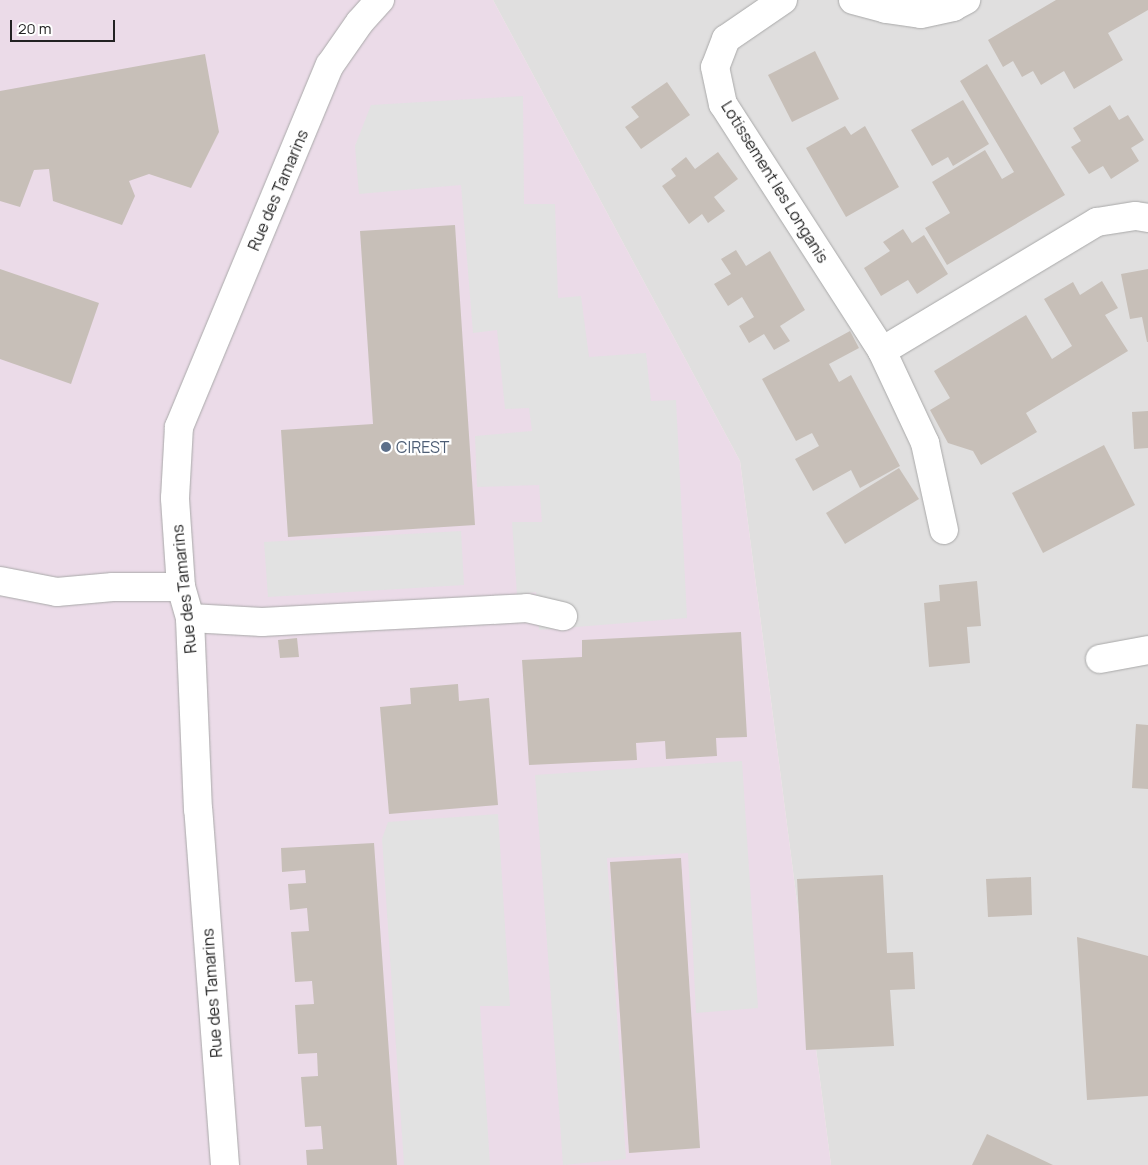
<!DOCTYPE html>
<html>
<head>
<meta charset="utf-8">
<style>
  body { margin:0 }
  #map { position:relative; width:1148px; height:1165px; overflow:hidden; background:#f2efe9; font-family:Manrope,sans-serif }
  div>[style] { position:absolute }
  .residential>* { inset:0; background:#e0dfdf }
  .industrial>* { inset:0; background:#ebdbe8 }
  .parking>* { inset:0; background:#e2e2e2 }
  .building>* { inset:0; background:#c7bfb8 }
  .roads { filter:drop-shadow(0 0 1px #a9a9a9) drop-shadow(0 0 1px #a9a9a9) }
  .minor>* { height:28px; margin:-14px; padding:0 14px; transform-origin:14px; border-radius:14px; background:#fff }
  .dots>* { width:14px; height:14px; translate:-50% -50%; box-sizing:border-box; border:2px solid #fff; border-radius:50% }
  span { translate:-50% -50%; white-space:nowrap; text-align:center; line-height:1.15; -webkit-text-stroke:4.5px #fff; paint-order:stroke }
  .street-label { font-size:16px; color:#222 }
  .service-label { font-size:16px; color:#4e5e75 }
  .left { translate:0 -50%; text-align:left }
  .scale { position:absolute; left:10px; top:20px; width:105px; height:22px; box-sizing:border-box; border:2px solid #222; border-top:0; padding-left:6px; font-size:15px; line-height:18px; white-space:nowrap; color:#222; -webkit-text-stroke:4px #fff; paint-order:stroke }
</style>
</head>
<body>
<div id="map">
  <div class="residential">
    <i style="clip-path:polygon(493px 0,1148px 0,1148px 1165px,831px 1165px,740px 461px)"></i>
  </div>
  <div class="industrial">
    <i style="clip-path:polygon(0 0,493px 0,740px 461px,831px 1165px,0 1165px)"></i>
  </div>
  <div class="parking">
    <i style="clip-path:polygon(523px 96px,524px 204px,555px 204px,558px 298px,581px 296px,589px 357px,646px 353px,651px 401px,676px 400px,687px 618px,539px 630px,536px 592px,517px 595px,512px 522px,542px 522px,539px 485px,477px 487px,475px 436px,532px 431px,529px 408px,505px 409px,497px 330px,473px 333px,461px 185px,359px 194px,355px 146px,371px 105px)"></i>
    <i style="clip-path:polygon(461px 531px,464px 585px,268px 597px,264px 542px)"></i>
    <i style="clip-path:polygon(742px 761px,758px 1008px,696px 1013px,688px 853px,607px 858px,626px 1159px,563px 1165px,535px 775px)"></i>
    <i style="clip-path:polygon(498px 814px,510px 1006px,480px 1006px,490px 1165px,404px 1165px,382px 839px,388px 822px)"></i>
  </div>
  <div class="building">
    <i style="clip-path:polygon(1056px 0,1148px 0,1148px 10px,1108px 33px,1123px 60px,1074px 89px,1064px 71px,1041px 85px,1033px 71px,1022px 77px,1013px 61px,1003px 67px,988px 40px)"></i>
    <i style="clip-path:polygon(815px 51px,839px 99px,792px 122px,768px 75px)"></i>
    <i style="clip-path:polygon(205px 54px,219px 132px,191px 188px,149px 174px,129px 181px,135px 196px,122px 225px,53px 201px,49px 169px,34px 170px,20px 207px,0 201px,0 91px)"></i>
    <i style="clip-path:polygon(987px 64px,1065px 195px,947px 265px,925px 228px,950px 213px,932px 182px,985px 150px,1002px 179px,1014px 172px,960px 81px)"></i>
    <i style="clip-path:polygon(667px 82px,690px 115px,641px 149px,625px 127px,639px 117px,631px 107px)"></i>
    <i style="clip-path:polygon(963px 100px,989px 144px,953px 166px,948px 157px,932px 166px,911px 130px)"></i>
    <i style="clip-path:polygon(1110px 105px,1119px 120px,1128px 115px,1144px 140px,1131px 148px,1139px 161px,1111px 179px,1103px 166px,1089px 174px,1071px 147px,1081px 141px,1073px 128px)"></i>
    <i style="clip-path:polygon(845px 126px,851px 135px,865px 126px,899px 187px,846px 217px,806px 148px)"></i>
    <i style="clip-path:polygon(718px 152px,738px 179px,714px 197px,725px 211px,708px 223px,702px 214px,689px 224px,662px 186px,676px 176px,671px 169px,686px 157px,695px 169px)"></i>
    <i style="clip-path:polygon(455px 225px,475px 525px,288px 537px,281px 430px,373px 424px,360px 231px)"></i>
    <i style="clip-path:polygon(903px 229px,912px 243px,924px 235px,948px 274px,917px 294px,908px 280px,881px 296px,864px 268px,890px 251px,883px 242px)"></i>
    <i style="clip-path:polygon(736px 250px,746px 266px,770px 251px,805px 310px,780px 326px,790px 341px,774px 350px,764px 334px,749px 343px,739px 326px,754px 317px,742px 297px,728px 306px,714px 284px,731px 274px,721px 259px)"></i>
    <i style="clip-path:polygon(0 269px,99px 303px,71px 384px,0 359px)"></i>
    <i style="clip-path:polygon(1148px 269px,1148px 342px,1147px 342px,1142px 317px,1130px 319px,1121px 274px)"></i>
    <i style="clip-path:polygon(1102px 281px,1118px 308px,1105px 315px,1128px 351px,1026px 413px,1037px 432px,981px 465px,973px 451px,948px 443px,930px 410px,950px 398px,934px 371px,1026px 315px,1052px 359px,1072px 346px,1044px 299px,1073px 282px,1080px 295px)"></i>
    <i style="clip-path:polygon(850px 331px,859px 348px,829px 364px,839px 382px,851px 375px,900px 466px,860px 488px,851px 470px,813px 491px,795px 459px,819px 446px,812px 433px,796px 441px,762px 379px)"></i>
    <i style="clip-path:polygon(1148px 411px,1148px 448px,1134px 449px,1132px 412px)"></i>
    <i style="clip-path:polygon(1104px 445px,1135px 505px,1043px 553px,1012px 493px)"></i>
    <i style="clip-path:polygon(899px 468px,919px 499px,845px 544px,826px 513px)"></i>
    <i style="clip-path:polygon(977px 581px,981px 626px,967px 627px,970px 663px,929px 667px,924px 603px,940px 601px,939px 585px)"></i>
    <i style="clip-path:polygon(741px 632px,747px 737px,716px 738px,717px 756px,666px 759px,665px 741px,636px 743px,637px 760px,529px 765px,522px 660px,582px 657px,582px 640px)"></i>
    <i style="clip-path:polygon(297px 638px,299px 657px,280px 658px,278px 640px)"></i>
    <i style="clip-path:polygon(458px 684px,459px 701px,489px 698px,498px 805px,389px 814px,380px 707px,411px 704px,410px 688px)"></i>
    <i style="clip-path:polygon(1136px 724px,1148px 725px,1148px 789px,1132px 788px)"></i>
    <i style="clip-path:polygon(374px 843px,397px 1165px,307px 1165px,306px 1150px,323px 1149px,321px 1126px,305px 1127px,301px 1077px,318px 1076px,317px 1053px,298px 1054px,295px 1005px,314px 1004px,312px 981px,295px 982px,291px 932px,309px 931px,307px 908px,290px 910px,288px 884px,306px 883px,305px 870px,282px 872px,281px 848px)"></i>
    <i style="clip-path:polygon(681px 858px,700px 1148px,629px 1153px,610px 862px)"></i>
    <i style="clip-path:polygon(883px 875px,887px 953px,913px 952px,915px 989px,890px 990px,894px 1046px,806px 1050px,797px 879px)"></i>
    <i style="clip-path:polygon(1031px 877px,1032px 915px,988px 917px,986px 879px)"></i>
    <i style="clip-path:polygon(1077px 937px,1148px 956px,1148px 1096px,1087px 1100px)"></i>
    <i style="clip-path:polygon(987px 1134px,1053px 1165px,972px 1165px)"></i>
  </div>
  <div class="roads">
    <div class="minor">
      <i style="left:783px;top:0;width:69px;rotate:145.6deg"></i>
      <i style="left:726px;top:39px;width:30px;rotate:111deg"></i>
      <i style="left:715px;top:67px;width:38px;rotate:78deg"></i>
      <i style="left:723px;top:104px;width:294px;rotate:57.2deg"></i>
      <i style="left:882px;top:351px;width:102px;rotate:64.9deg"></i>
      <i style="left:925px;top:443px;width:89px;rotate:77.7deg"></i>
      <i style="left:853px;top:0;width:34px;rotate:15deg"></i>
      <i style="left:886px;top:9px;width:35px;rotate:8deg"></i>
      <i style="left:921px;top:14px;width:33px;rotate:-12deg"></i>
      <i style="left:953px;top:7px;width:15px;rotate:-28deg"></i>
      <i style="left:882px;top:351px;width:251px;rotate:-31deg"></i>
      <i style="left:1097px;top:222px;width:39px;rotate:-9deg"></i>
      <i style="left:1136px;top:216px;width:12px;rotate:9deg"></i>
      <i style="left:0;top:581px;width:58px;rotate:10.9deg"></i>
      <i style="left:57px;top:592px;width:56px;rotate:-5.1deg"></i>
      <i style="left:113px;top:587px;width:68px"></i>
      <i style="left:190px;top:618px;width:72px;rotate:3.2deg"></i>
      <i style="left:262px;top:622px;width:265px;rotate:-3deg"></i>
      <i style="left:527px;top:608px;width:37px;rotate:13deg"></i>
      <i style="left:1100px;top:659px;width:49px;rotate:-10.6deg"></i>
      <i style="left:225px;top:1165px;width:356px;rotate:-94.3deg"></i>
      <i style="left:198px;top:810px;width:192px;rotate:-92.4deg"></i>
      <i style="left:190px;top:618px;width:32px;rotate:-106deg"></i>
      <i style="left:181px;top:587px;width:89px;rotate:-93.9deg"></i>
      <i style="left:175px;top:498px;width:71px;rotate:-86.8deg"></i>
      <i style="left:179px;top:427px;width:392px;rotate:-67.4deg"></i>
      <i style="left:330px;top:65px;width:52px;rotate:-55.1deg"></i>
      <i style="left:360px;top:22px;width:30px;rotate:-48deg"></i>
    </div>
  </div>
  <div class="dots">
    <i style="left:386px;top:447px;background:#5c6f8a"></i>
  </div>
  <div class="street-label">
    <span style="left:775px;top:182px;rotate:58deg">Lotissement les Longanis</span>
    <span style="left:278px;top:190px;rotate:-67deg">Rue des Tamarins</span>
    <span style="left:184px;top:589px;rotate:-96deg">Rue des Tamarins</span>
    <span style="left:212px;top:993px;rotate:-94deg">Rue des Tamarins</span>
  </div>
  <div class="service-label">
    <span class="left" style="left:396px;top:447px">CIREST</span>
  </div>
  <div class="scale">20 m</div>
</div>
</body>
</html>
